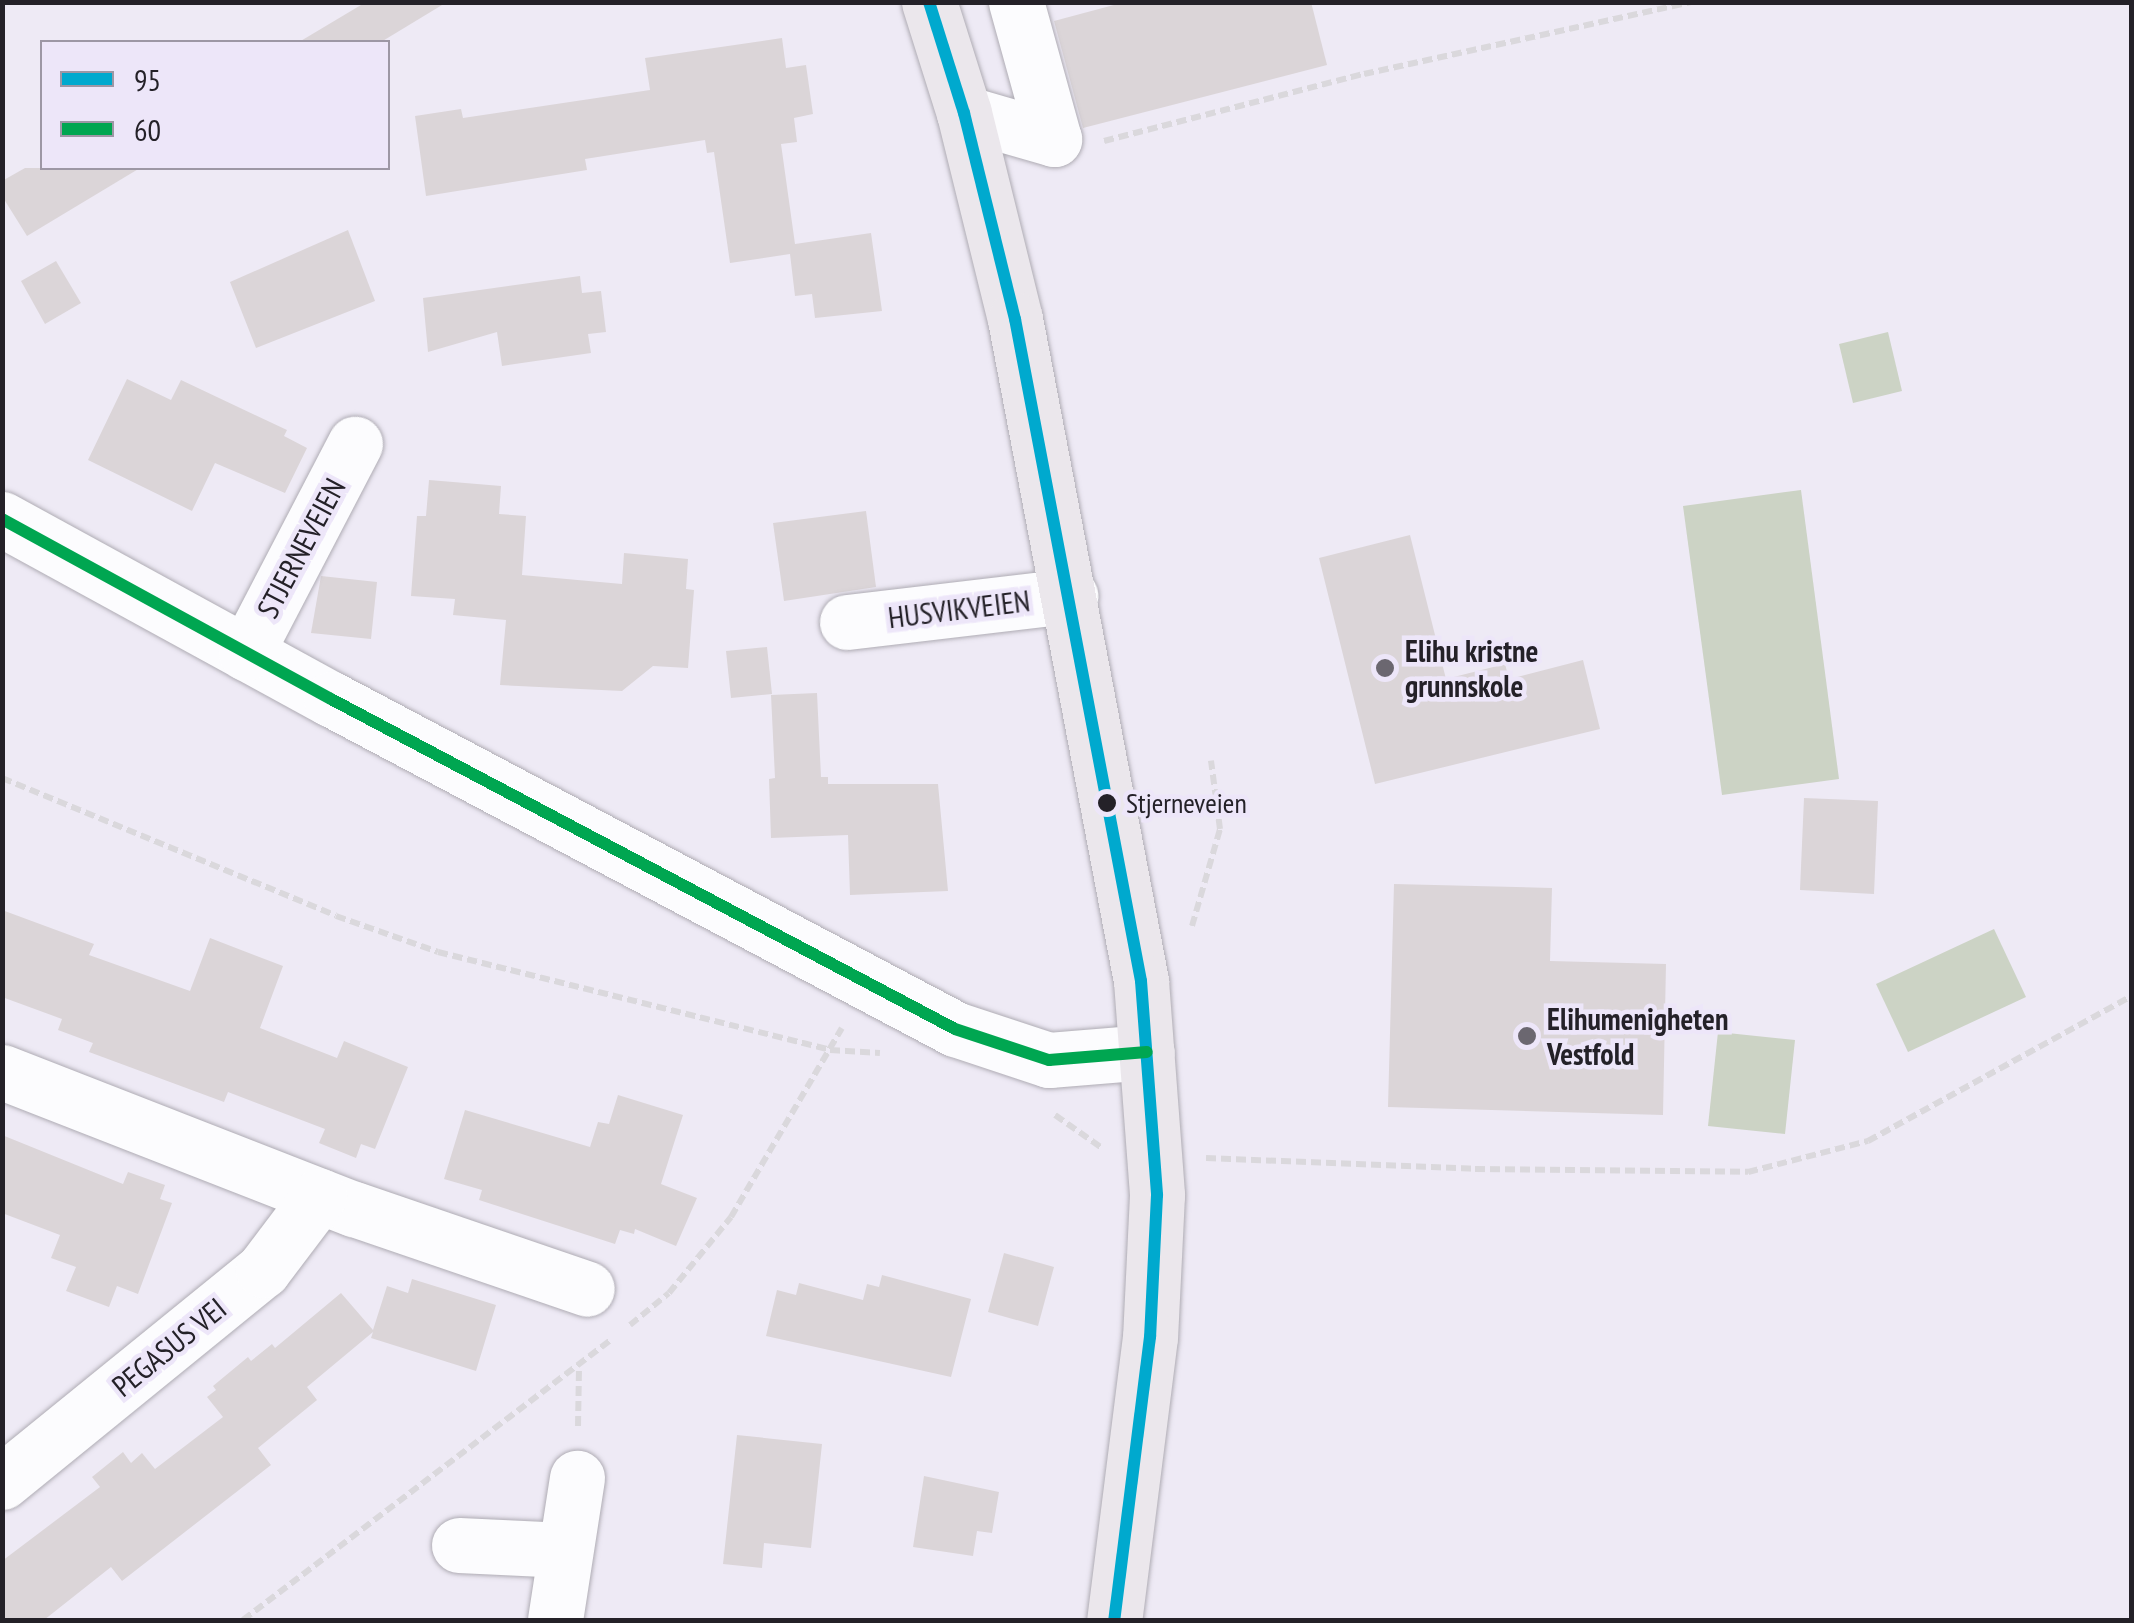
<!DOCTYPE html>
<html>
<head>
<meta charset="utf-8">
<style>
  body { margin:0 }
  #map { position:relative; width:2134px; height:1623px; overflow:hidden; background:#eeeaf5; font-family:"PT Sans Narrow",sans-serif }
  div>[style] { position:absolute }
  .green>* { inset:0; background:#ccd3c5 }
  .building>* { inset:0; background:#dbd5d8 }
  .path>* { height:6px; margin-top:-3px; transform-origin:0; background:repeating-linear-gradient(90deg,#dad8dc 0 10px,transparent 0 15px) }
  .roads { filter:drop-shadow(0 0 2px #afacb4) drop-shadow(0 0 2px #afacb4) }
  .minor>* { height:55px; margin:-27.5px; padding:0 27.5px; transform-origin:27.5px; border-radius:27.5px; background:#fcfcfe }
  .major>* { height:55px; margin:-27.5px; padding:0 27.5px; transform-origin:27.5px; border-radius:27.5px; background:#ebe7ec }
  .bus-1>* { height:12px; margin:-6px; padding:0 6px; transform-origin:6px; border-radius:6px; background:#00a9ce }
  .bus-2>* { height:12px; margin:-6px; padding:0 6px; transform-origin:6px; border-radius:6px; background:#00a651 }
  .dots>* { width:28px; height:28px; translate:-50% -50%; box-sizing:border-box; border:5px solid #ede6f9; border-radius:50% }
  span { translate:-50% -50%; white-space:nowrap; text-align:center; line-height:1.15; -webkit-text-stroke:9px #ede6f9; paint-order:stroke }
  .bus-label { font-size:28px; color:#242128 }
  .left { translate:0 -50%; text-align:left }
  .street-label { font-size:30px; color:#242128 }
  .poi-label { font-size:30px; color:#242128; font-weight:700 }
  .frame { position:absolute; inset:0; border:5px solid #242128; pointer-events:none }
  .legend { position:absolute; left:40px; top:40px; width:350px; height:130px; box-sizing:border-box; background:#ede6f9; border:2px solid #9d97a5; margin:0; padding:12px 18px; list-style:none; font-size:30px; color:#242128 }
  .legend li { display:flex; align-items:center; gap:20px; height:50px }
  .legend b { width:50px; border:2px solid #9d97a5 }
</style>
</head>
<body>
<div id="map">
  <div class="green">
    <i style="clip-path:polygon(1888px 332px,1902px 391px,1853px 403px,1839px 344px)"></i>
    <i style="clip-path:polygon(1801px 490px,1839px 779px,1722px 795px,1683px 506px)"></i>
    <i style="clip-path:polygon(1994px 929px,2026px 997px,1908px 1052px,1876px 984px)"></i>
    <i style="clip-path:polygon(1718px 1032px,1795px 1040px,1785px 1134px,1708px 1126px)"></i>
  </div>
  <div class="building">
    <i style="clip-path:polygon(366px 2px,447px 2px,381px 42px,299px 42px)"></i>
    <i style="clip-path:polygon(1125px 2px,1311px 2px,1327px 65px,1083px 128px,1054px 21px)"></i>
    <i style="clip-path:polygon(782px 38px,786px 68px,806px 65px,813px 114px,794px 118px,797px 142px,781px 144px,795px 244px,871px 233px,882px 311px,815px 318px,812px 294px,795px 296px,790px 254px,730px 263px,714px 152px,707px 153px,705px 140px,585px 159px,587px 170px,426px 196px,415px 116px,461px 109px,463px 118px,650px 90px,645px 58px)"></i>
    <i style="clip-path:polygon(25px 168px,140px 168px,27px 236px,2px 196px,2px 181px)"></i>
    <i style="clip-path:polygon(348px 230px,375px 301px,256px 348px,230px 282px)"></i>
    <i style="clip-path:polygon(56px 261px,81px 303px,45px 324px,21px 281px)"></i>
    <i style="clip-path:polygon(580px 276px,582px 293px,601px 291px,606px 332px,588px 334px,591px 353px,502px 366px,497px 332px,428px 352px,423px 298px)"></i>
    <i style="clip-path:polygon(127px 379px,171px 400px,181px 380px,287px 430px,284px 436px,307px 448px,285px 493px,215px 463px,192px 511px,88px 460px)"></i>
    <i style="clip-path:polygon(429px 480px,501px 486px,499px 514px,526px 516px,522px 575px,622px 584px,624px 553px,688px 559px,686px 589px,694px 590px,688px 668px,653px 666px,622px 691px,500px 685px,506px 620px,453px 615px,455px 599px,411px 596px,417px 516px,426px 516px)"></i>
    <i style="clip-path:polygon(866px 511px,876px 587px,784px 601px,773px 523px)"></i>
    <i style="clip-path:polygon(1410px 535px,1446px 679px,1505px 664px,1509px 679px,1583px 660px,1600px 729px,1375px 784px,1319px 558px)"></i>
    <i style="clip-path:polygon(321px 576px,377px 582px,371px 639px,311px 633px)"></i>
    <i style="clip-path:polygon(767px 647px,772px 694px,731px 698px,726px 651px)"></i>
    <i style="clip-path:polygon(817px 693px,821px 777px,828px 777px,828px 784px,938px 784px,948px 891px,850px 895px,848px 835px,771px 838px,769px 779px,775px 778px,771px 695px)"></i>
    <i style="clip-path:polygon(1804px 798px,1878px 801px,1874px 894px,1800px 890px)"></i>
    <i style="clip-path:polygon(1394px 884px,1552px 888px,1550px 961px,1666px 964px,1663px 1115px,1388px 1107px)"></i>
    <i style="clip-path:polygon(2px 910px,94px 944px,89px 955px,190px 991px,210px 938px,283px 966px,260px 1028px,337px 1058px,344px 1041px,408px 1067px,375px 1149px,361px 1144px,356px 1158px,319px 1143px,325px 1129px,228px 1092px,224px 1102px,89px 1052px,93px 1043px,58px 1030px,62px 1019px,2px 997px)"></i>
    <i style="clip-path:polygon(618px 1095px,683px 1115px,661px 1184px,697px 1198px,676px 1246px,635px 1229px,634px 1234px,620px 1230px,615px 1244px,479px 1200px,482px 1190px,444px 1179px,465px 1110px,590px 1147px,598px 1122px,609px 1124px)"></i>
    <i style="clip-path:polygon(2px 1135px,123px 1184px,128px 1172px,165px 1185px,160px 1199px,172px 1203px,138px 1294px,117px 1286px,109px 1307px,66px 1291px,76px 1267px,51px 1258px,60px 1235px,2px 1213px)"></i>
    <i style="clip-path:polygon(1004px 1253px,1054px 1267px,1038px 1326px,988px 1312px)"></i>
    <i style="clip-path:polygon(882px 1275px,971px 1299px,951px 1377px,766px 1336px,777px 1290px,796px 1295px,799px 1283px,863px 1300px,867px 1284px,879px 1287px)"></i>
    <i style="clip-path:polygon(412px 1279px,496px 1305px,476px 1371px,371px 1338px,373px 1332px,307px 1387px,317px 1400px,258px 1448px,271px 1465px,122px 1581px,111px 1567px,44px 1620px,2px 1620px,2px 1561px,100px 1487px,92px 1477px,123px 1452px,131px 1463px,142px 1453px,155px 1469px,223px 1417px,207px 1397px,216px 1390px,213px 1386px,248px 1357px,251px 1361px,272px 1344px,275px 1348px,341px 1293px,373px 1330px,387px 1286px,408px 1293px)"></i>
    <i style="clip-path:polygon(737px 1435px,822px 1444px,811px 1548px,764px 1543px,762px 1568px,723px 1564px)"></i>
    <i style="clip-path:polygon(924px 1476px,999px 1492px,992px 1533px,977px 1531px,973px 1556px,913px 1547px)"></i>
  </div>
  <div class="path">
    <i style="left:1104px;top:141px;width:268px;rotate:-14.5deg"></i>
    <i style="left:1364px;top:74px;width:336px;rotate:-12.4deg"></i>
    <i style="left:2px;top:778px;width:361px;rotate:22.4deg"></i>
    <i style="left:336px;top:916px;width:108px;rotate:19.4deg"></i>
    <i style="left:438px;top:952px;width:404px;rotate:14deg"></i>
    <i style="left:830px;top:1050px;width:50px;rotate:3.4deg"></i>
    <i style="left:1192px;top:926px;width:101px;rotate:-73.9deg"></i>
    <i style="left:1220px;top:829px;width:69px;rotate:-97.5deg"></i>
    <i style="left:1055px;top:1115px;width:57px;rotate:35.1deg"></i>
    <i style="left:1206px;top:1158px;width:269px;rotate:2.3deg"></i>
    <i style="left:1475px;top:1169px;width:273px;rotate:0.6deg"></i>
    <i style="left:1748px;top:1172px;width:124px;rotate:-14.5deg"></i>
    <i style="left:1868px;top:1141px;width:301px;rotate:-28.8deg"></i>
    <i style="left:630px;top:1325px;width:50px;rotate:-39.4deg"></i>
    <i style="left:669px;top:1293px;width:98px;rotate:-50.8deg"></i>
    <i style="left:731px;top:1217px;width:219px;rotate:-59.6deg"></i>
    <i style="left:578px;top:1426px;width:58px;rotate:-89deg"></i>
    <i style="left:243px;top:1620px;width:464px;rotate:-37.3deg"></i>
  </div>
  <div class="roads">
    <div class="minor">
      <i style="left:964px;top:113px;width:94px;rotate:16.1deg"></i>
      <i style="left:1054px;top:139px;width:142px;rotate:-105.5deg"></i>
      <i style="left:2px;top:519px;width:375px;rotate:28.7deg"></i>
      <i style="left:331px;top:699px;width:706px;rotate:27.87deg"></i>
      <i style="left:955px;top:1029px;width:99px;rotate:18.3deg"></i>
      <i style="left:1049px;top:1060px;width:98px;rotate:-4.7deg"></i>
      <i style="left:847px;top:622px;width:225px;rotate:-6.7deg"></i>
      <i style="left:246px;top:653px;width:236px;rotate:-62.5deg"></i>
      <i style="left:2px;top:1072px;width:378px;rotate:21.3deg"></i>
      <i style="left:354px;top:1209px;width:246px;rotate:18.9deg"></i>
      <i style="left:2px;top:1482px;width:336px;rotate:-39.1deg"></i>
      <i style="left:263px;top:1270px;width:93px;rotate:-52.9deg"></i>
      <i style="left:459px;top:1545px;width:106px;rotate:2.7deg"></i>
      <i style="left:555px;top:1620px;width:144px;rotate:-81.2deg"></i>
    </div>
    <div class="major">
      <i style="left:929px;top:2px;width:116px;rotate:72.5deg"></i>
      <i style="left:964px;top:113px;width:212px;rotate:76.1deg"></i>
      <i style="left:1015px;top:319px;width:674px;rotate:79.22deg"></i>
      <i style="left:1141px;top:981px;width:215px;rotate:85.7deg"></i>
      <i style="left:1157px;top:1195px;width:142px;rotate:92.8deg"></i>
      <i style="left:1150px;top:1337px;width:285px;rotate:97.2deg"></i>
    </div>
  </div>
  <div class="bus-1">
    <i style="left:929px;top:2px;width:116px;rotate:72.5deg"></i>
    <i style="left:964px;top:113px;width:212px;rotate:76.1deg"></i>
    <i style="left:1015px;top:319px;width:674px;rotate:79.22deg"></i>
    <i style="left:1141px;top:981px;width:215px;rotate:85.7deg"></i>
    <i style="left:1157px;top:1195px;width:142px;rotate:92.8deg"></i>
    <i style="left:1150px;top:1337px;width:285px;rotate:97.2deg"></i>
  </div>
  <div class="bus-2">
    <i style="left:2px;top:519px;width:375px;rotate:28.7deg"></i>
    <i style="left:331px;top:699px;width:706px;rotate:27.87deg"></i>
    <i style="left:955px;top:1029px;width:99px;rotate:18.3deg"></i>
    <i style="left:1049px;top:1060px;width:98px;rotate:-4.7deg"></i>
  </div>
  <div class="dots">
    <i style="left:1385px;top:668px;background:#6b6770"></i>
    <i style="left:1107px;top:803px;background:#242128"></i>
    <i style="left:1527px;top:1036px;background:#6b6770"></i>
  </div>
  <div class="bus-label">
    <span class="left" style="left:1126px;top:803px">Stjerneveien</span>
  </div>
  <div class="street-label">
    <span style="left:301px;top:548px;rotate:-62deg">STJERNEVEIEN</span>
    <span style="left:959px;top:609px;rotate:-7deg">HUSVIKVEIEN</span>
    <span style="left:169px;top:1347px;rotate:-39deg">PEGASUS VEI</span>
  </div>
  <div class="poi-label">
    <span class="left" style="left:1405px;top:668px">Elihu kristne<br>grunnskole</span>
    <span class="left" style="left:1547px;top:1036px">Elihumenigheten<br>Vestfold</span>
  </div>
  <div class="frame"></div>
  <ul class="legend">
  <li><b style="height:12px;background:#00a9ce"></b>95</li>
  <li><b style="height:12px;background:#00a651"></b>60</li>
  </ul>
</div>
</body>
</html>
